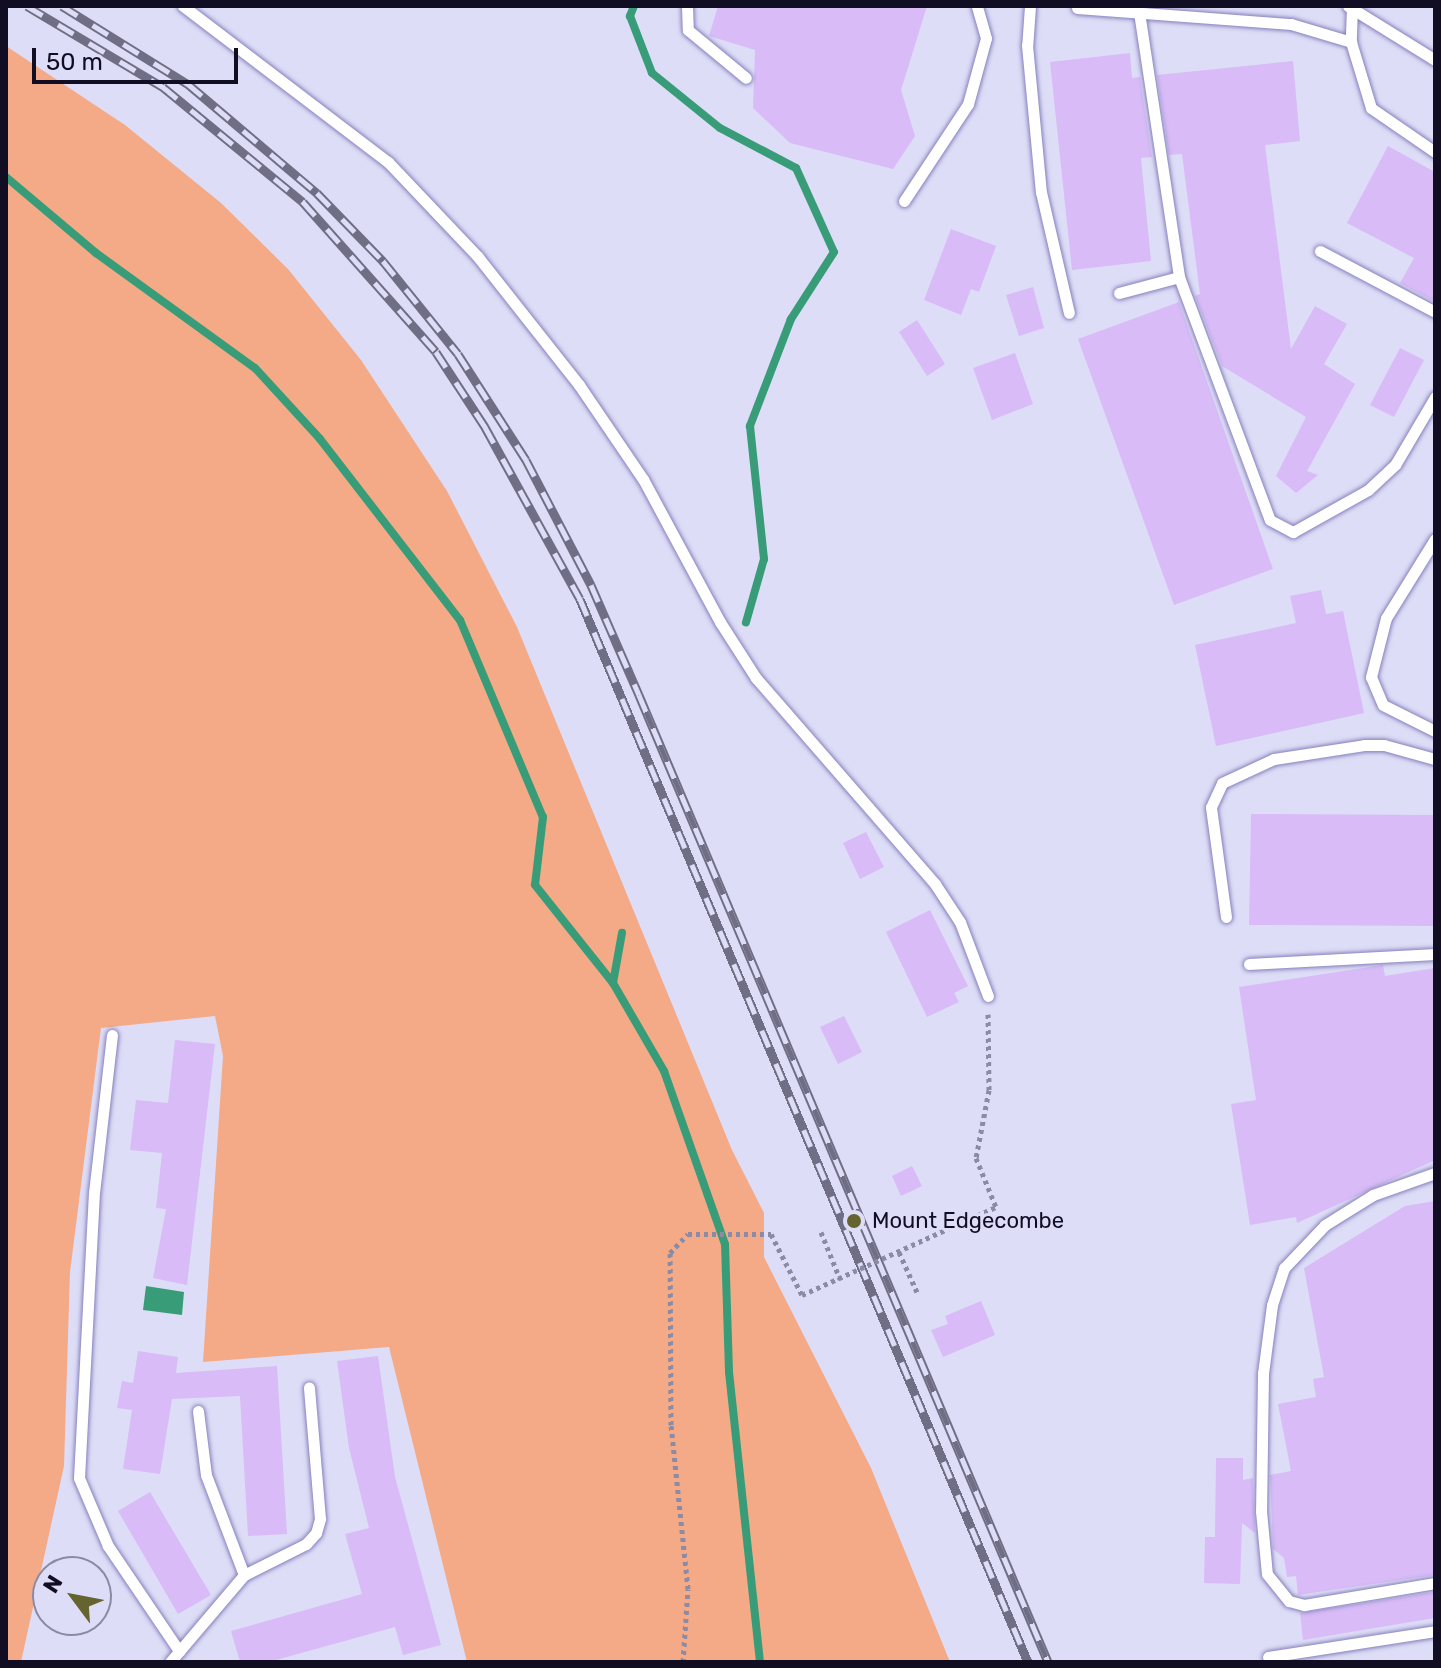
<!DOCTYPE html>
<html>
<head>
<meta charset="utf-8">
<style>
  body { margin:0 }
  #map { position:relative; width:1441px; height:1668px; overflow:hidden; background:#deddf7; font-family:Rubik,sans-serif }
  div>[style] { position:absolute }
  .green>* { inset:0; background:#f4aa86 }
  .water>* { inset:0; background:#399c79 }
  .stream>* { height:8px; margin:-4px; padding:0 4px; transform-origin:4px; border-radius:4px; background:#399c79 }
  .building>* { inset:0; background:#d8bbf7 }
  .path>* { height:5px; margin-top:-2.5px; transform-origin:0; background:repeating-linear-gradient(90deg,#8d8ba3 0 4px,transparent 0 8px) }
  .roads { filter:drop-shadow(0 0 2px #8581bd) drop-shadow(0 0 2px #8581bd) }
  .service>* { height:11px; margin:-5.5px; padding:0 5.5px; transform-origin:5.5px; border-radius:5.5px; background:#fff }
  .rail>* { height:9px; margin-top:-4.5px; transform-origin:0; background:repeating-linear-gradient(90deg,#deddf7 0 18px,#706e85 0 36px); box-sizing:border-box; border-block:2px solid #706e85 }
  .path-bridge>* { height:5px; margin-top:-2.5px; transform-origin:0; background:repeating-linear-gradient(90deg,#8d8ba3 0 4px,transparent 0 8px) }
  .dots>* { width:22px; height:22px; translate:-50% -50%; box-sizing:border-box; border:4px solid #deddf7; border-radius:50% }
  span { translate:-50% -50%; white-space:nowrap; text-align:center; line-height:1.15; -webkit-text-stroke:6px #deddf7; paint-order:stroke }
  .poi-label { font-size:22px; color:#110e24 }
  .left { translate:0 -50%; text-align:left }
  .frame { position:absolute; inset:0; border:8px solid #110e24; pointer-events:none }
  .north { position:absolute; left:32px; top:1556px; width:80px; height:80px; box-sizing:border-box; background:#deddf7; border:2px solid #8c8aa3; border-radius:50%; rotate:302deg; font-size:22px; font-weight:700; line-height:32px; text-align:center; color:#110e24 }
  .north::after { content:''; display:block; margin:auto; width:28px; height:36px; background:#656330; clip-path:polygon(50% 0,100% 100%,50% 72%,0 100%) }
  .scale { position:absolute; left:32px; top:48px; width:206px; height:36px; box-sizing:border-box; border:4px solid #110e24; border-top:0; padding-left:10px; font-size:24px; line-height:28px; white-space:nowrap; color:#110e24; -webkit-text-stroke:6px #deddf7; paint-order:stroke }
</style>
</head>
<body>
<div id="map">
  <div class="green">
    <i style="clip-path:polygon(6px 46px,125px 125px,221px 203px,288px 269px,361px 360px,447px 491px,517px 627px,732px 1150px,764px 1213px,764px 1257px,871px 1468px,950px 1662px,467px 1662px,389px 1347px,203px 1362px,223px 1056px,215px 1016px,101px 1028px,70px 1272px,64px 1466px,21px 1662px,6px 1662px)"></i>
  </div>
  <div class="water">
    <i style="clip-path:polygon(146px 1286px,184px 1292px,182px 1315px,143px 1310px)"></i>
  </div>
  <div class="stream">
    <i style="left:634px;top:6px;width:11px;rotate:112deg"></i>
    <i style="left:630px;top:16px;width:61px;rotate:68.9deg"></i>
    <i style="left:652px;top:73px;width:87px;rotate:39deg"></i>
    <i style="left:720px;top:128px;width:86px;rotate:27.8deg"></i>
    <i style="left:796px;top:168px;width:92px;rotate:65.7deg"></i>
    <i style="left:834px;top:252px;width:80px;rotate:122.7deg"></i>
    <i style="left:791px;top:319px;width:115px;rotate:111deg"></i>
    <i style="left:750px;top:426px;width:134px;rotate:84deg"></i>
    <i style="left:764px;top:559px;width:66px;rotate:105.9deg"></i>
    <i style="left:6px;top:177px;width:118px;rotate:40.2deg"></i>
    <i style="left:96px;top:253px;width:196px;rotate:35.9deg"></i>
    <i style="left:255px;top:368px;width:96px;rotate:47.5deg"></i>
    <i style="left:320px;top:439px;width:229px;rotate:52.3deg"></i>
    <i style="left:460px;top:620px;width:214px;rotate:67.2deg"></i>
    <i style="left:543px;top:817px;width:68px;rotate:96.7deg"></i>
    <i style="left:535px;top:885px;width:125px;rotate:51.5deg"></i>
    <i style="left:613px;top:983px;width:102px;rotate:59.9deg"></i>
    <i style="left:664px;top:1071px;width:183px;rotate:70.6deg"></i>
    <i style="left:725px;top:1244px;width:128px;rotate:88.2deg"></i>
    <i style="left:729px;top:1372px;width:292px;rotate:83.9deg"></i>
    <i style="left:613px;top:983px;width:51px;rotate:-79.8deg"></i>
  </div>
  <div class="building">
    <i style="clip-path:polygon(718px 6px,927px 6px,901px 90px,915px 136px,893px 169px,790px 143px,753px 108px,755px 50px,709px 36px)"></i>
    <i style="clip-path:polygon(1130px 53px,1132px 78px,1140px 77px,1152px 157px,1141px 158px,1151px 261px,1072px 270px,1050px 62px)"></i>
    <i style="clip-path:polygon(1293px 61px,1300px 141px,1265px 145px,1291px 349px,1315px 306px,1347px 324px,1324px 364px,1355px 384px,1307px 471px,1318px 475px,1296px 493px,1276px 476px,1306px 417px,1222px 366px,1195px 296px,1200px 294px,1182px 154px,1169px 155px,1157px 75px)"></i>
    <i style="clip-path:polygon(1388px 146px,1435px 172px,1435px 302px,1400px 283px,1414px 258px,1347px 223px)"></i>
    <i style="clip-path:polygon(951px 229px,996px 246px,979px 292px,971px 289px,961px 315px,924px 300px)"></i>
    <i style="clip-path:polygon(1033px 287px,1044px 328px,1019px 336px,1006px 295px)"></i>
    <i style="clip-path:polygon(1179px 302px,1273px 569px,1174px 605px,1078px 339px)"></i>
    <i style="clip-path:polygon(917px 320px,945px 364px,927px 376px,899px 332px)"></i>
    <i style="clip-path:polygon(1400px 348px,1424px 360px,1394px 417px,1370px 405px)"></i>
    <i style="clip-path:polygon(1015px 353px,1033px 404px,992px 420px,973px 368px)"></i>
    <i style="clip-path:polygon(1321px 590px,1326px 614px,1343px 611px,1364px 713px,1216px 746px,1195px 645px,1296px 623px,1290px 596px)"></i>
    <i style="clip-path:polygon(1251px 814px,1435px 815px,1435px 926px,1249px 925px)"></i>
    <i style="clip-path:polygon(866px 832px,884px 867px,860px 879px,843px 843px)"></i>
    <i style="clip-path:polygon(930px 910px,968px 986px,954px 993px,959px 1002px,927px 1017px,886px 932px)"></i>
    <i style="clip-path:polygon(1383px 965px,1385px 976px,1435px 968px,1435px 1160px,1297px 1223px,1296px 1217px,1250px 1225px,1231px 1104px,1256px 1100px,1239px 987px)"></i>
    <i style="clip-path:polygon(844px 1016px,862px 1052px,838px 1064px,820px 1027px)"></i>
    <i style="clip-path:polygon(175px 1040px,215px 1044px,187px 1285px,153px 1278px,166px 1209px,156px 1208px,162px 1153px,130px 1150px,136px 1100px,168px 1103px)"></i>
    <i style="clip-path:polygon(912px 1166px,922px 1186px,901px 1196px,892px 1176px)"></i>
    <i style="clip-path:polygon(1435px 1201px,1435px 1575px,1298px 1595px,1296px 1576px,1287px 1577px,1284px 1558px,1273px 1549px,1270px 1475px,1291px 1471px,1278px 1404px,1316px 1397px,1313px 1379px,1324px 1377px,1304px 1268px,1405px 1206px)"></i>
    <i style="clip-path:polygon(981px 1301px,995px 1335px,943px 1357px,931px 1330px,948px 1324px,945px 1316px)"></i>
    <i style="clip-path:polygon(138px 1351px,178px 1357px,176px 1373px,277px 1366px,287px 1534px,248px 1536px,240px 1396px,172px 1399px,160px 1474px,123px 1469px,132px 1410px,117px 1408px,122px 1381px,133px 1383px)"></i>
    <i style="clip-path:polygon(378px 1356px,395px 1477px,441px 1645px,403px 1655px,395px 1627px,269px 1662px,240px 1662px,231px 1631px,362px 1594px,345px 1534px,369px 1528px,349px 1448px,337px 1361px)"></i>
    <i style="clip-path:polygon(1216px 1458px,1243px 1458px,1243px 1480px,1253px 1478px,1255px 1533px,1242px 1523px,1240px 1584px,1204px 1583px,1205px 1537px,1215px 1537px)"></i>
    <i style="clip-path:polygon(150px 1492px,211px 1595px,178px 1614px,118px 1511px)"></i>
    <i style="clip-path:polygon(1435px 1592px,1435px 1618px,1303px 1640px,1300px 1613px)"></i>
  </div>
  <div class="path">
    <i style="left:988px;top:1014px;width:76px;rotate:89.2deg"></i>
    <i style="left:989px;top:1090px;width:69px;rotate:100.8deg"></i>
    <i style="left:976px;top:1158px;width:53px;rotate:67.8deg"></i>
    <i style="left:821px;top:1232px;width:51px;rotate:68deg"></i>
    <i style="left:899px;top:1252px;width:44px;rotate:65.8deg"></i>
    <i style="left:683px;top:1662px;width:73px;rotate:-86.1deg"></i>
    <i style="left:688px;top:1589px;width:165px;rotate:-95.9deg"></i>
    <i style="left:671px;top:1425px;width:172px;rotate:-90.3deg"></i>
    <i style="left:670px;top:1253px;width:26px;rotate:-47deg"></i>
    <i style="left:688px;top:1234px;width:83px"></i>
    <i style="left:771px;top:1234px;width:68px;rotate:63.1deg"></i>
  </div>
  <div class="roads">
    <div class="service">
      <i style="left:183px;top:6px;width:258px;rotate:37.3deg"></i>
      <i style="left:388px;top:162px;width:131px;rotate:46.5deg"></i>
      <i style="left:478px;top:257px;width:163px;rotate:51.7deg"></i>
      <i style="left:579px;top:385px;width:114px;rotate:55.8deg"></i>
      <i style="left:643px;top:479px;width:162px;rotate:61.7deg"></i>
      <i style="left:720px;top:622px;width:67px;rotate:57.3deg"></i>
      <i style="left:756px;top:678px;width:273px;rotate:49deg"></i>
      <i style="left:935px;top:884px;width:45px;rotate:56.7deg"></i>
      <i style="left:960px;top:922px;width:79px;rotate:69.3deg"></i>
      <i style="left:687px;top:6px;width:24px;rotate:88deg"></i>
      <i style="left:688px;top:30px;width:75px;rotate:39.6deg"></i>
      <i style="left:1030px;top:6px;width:39px;rotate:94deg"></i>
      <i style="left:1027px;top:45px;width:148px;rotate:84.6deg"></i>
      <i style="left:1041px;top:192px;width:124px;rotate:77deg"></i>
      <i style="left:1348px;top:6px;width:102px;rotate:31.8deg"></i>
      <i style="left:1352px;top:6px;width:36px;rotate:92deg"></i>
      <i style="left:1351px;top:42px;width:69px;rotate:73.1deg"></i>
      <i style="left:1371px;top:108px;width:78px;rotate:34.5deg"></i>
      <i style="left:1077px;top:8px;width:215px;rotate:4.3deg"></i>
      <i style="left:1291px;top:24px;width:63px;rotate:16.7deg"></i>
      <i style="left:1139px;top:12px;width:268px;rotate:81.4deg"></i>
      <i style="left:1179px;top:277px;width:259px;rotate:69.5deg"></i>
      <i style="left:1270px;top:520px;width:26px;rotate:28deg"></i>
      <i style="left:1293px;top:532px;width:86px;rotate:-29.2deg"></i>
      <i style="left:1368px;top:490px;width:37px;rotate:-43deg"></i>
      <i style="left:1395px;top:465px;width:79px;rotate:-59.5deg"></i>
      <i style="left:904px;top:201px;width:116px;rotate:-56.6deg"></i>
      <i style="left:968px;top:104px;width:68px;rotate:-74.7deg"></i>
      <i style="left:986px;top:38px;width:33px;rotate:-106deg"></i>
      <i style="left:1320px;top:251px;width:130px;rotate:27.9deg"></i>
      <i style="left:1119px;top:293px;width:62px;rotate:-14.9deg"></i>
      <i style="left:1435px;top:539px;width:93px;rotate:121.8deg"></i>
      <i style="left:1386px;top:618px;width:61px;rotate:104.3deg"></i>
      <i style="left:1371px;top:677px;width:30px;rotate:67deg"></i>
      <i style="left:1383px;top:705px;width:58px;rotate:26.6deg"></i>
      <i style="left:1226px;top:917px;width:111px;rotate:-97.8deg"></i>
      <i style="left:1211px;top:807px;width:26px;rotate:-65deg"></i>
      <i style="left:1222px;top:783px;width:57px;rotate:-24.8deg"></i>
      <i style="left:1274px;top:759px;width:91px;rotate:-8.8deg"></i>
      <i style="left:1364px;top:745px;width:20px"></i>
      <i style="left:1384px;top:745px;width:53px;rotate:15.4deg"></i>
      <i style="left:1249px;top:964px;width:186px;rotate:-3.1deg"></i>
      <i style="left:112px;top:1035px;width:158px;rotate:96.5deg"></i>
      <i style="left:94px;top:1192px;width:286px;rotate:93deg"></i>
      <i style="left:79px;top:1478px;width:74px;rotate:66.9deg"></i>
      <i style="left:108px;top:1546px;width:127px;rotate:55.9deg"></i>
      <i style="left:1435px;top:1173px;width:66px;rotate:160.5deg"></i>
      <i style="left:1373px;top:1195px;width:57px;rotate:148deg"></i>
      <i style="left:1325px;top:1225px;width:59px;rotate:133.6deg"></i>
      <i style="left:1284px;top:1268px;width:39px;rotate:108deg"></i>
      <i style="left:1272px;top:1305px;width:69px;rotate:97.5deg"></i>
      <i style="left:1263px;top:1373px;width:138px;rotate:90.8deg"></i>
      <i style="left:1261px;top:1511px;width:63px;rotate:84.6deg"></i>
      <i style="left:1267px;top:1574px;width:35px;rotate:51deg"></i>
      <i style="left:1289px;top:1601px;width:16px;rotate:15deg"></i>
      <i style="left:1304px;top:1605px;width:133px;rotate:-9.5deg"></i>
      <i style="left:198px;top:1411px;width:64px;rotate:82.9deg"></i>
      <i style="left:206px;top:1475px;width:107px;rotate:69.2deg"></i>
      <i style="left:1268px;top:1657px;width:169px;rotate:-8.8deg"></i>
      <i style="left:170px;top:1662px;width:114px;rotate:-49.6deg"></i>
      <i style="left:244px;top:1575px;width:69px;rotate:-26.6deg"></i>
      <i style="left:306px;top:1544px;width:15px;rotate:-48deg"></i>
      <i style="left:316px;top:1533px;width:15px;rotate:-74deg"></i>
      <i style="left:320px;top:1519px;width:132px;rotate:-94.8deg"></i>
    </div>
  </div>
  <div class="rail">
    <i style="left:27px;top:6px;width:158px;rotate:30.8deg"></i>
    <i style="left:163px;top:87px;width:181px;rotate:39.4deg"></i>
    <i style="left:303px;top:202px;width:200px;rotate:48.4deg"></i>
    <i style="left:436px;top:352px;width:90px;rotate:56.8deg"></i>
    <i style="left:485px;top:427px;width:196px;rotate:61.1deg"></i>
    <i style="left:580px;top:599px;width:1154px;rotate:67.15deg"></i>
    <i style="left:62px;top:6px;width:148px;rotate:31.8deg"></i>
    <i style="left:188px;top:84px;width:169px;rotate:40.2deg"></i>
    <i style="left:317px;top:193px;width:95px;rotate:45.9deg"></i>
    <i style="left:383px;top:261px;width:119px;rotate:51.1deg"></i>
    <i style="left:458px;top:354px;width:126px;rotate:57.3deg"></i>
    <i style="left:526px;top:460px;width:141px;rotate:62.5deg"></i>
    <i style="left:591px;top:585px;width:120px;rotate:66.4deg"></i>
    <i style="left:639px;top:695px;width:1050px;rotate:67.07deg"></i>
  </div>
  <div class="path-bridge">
    <i style="left:802px;top:1295px;width:213px;rotate:-24.4deg"></i>
  </div>
  <div class="dots">
    <i style="left:854px;top:1221px;background:#656330"></i>
  </div>
  <div class="poi-label">
    <span class="left" style="left:872px;top:1221px">Mount Edgecombe</span>
  </div>
  <div class="frame"></div>
  <div class="north">N</div>
  <div class="scale">50 m</div>
</div>
</body>
</html>
